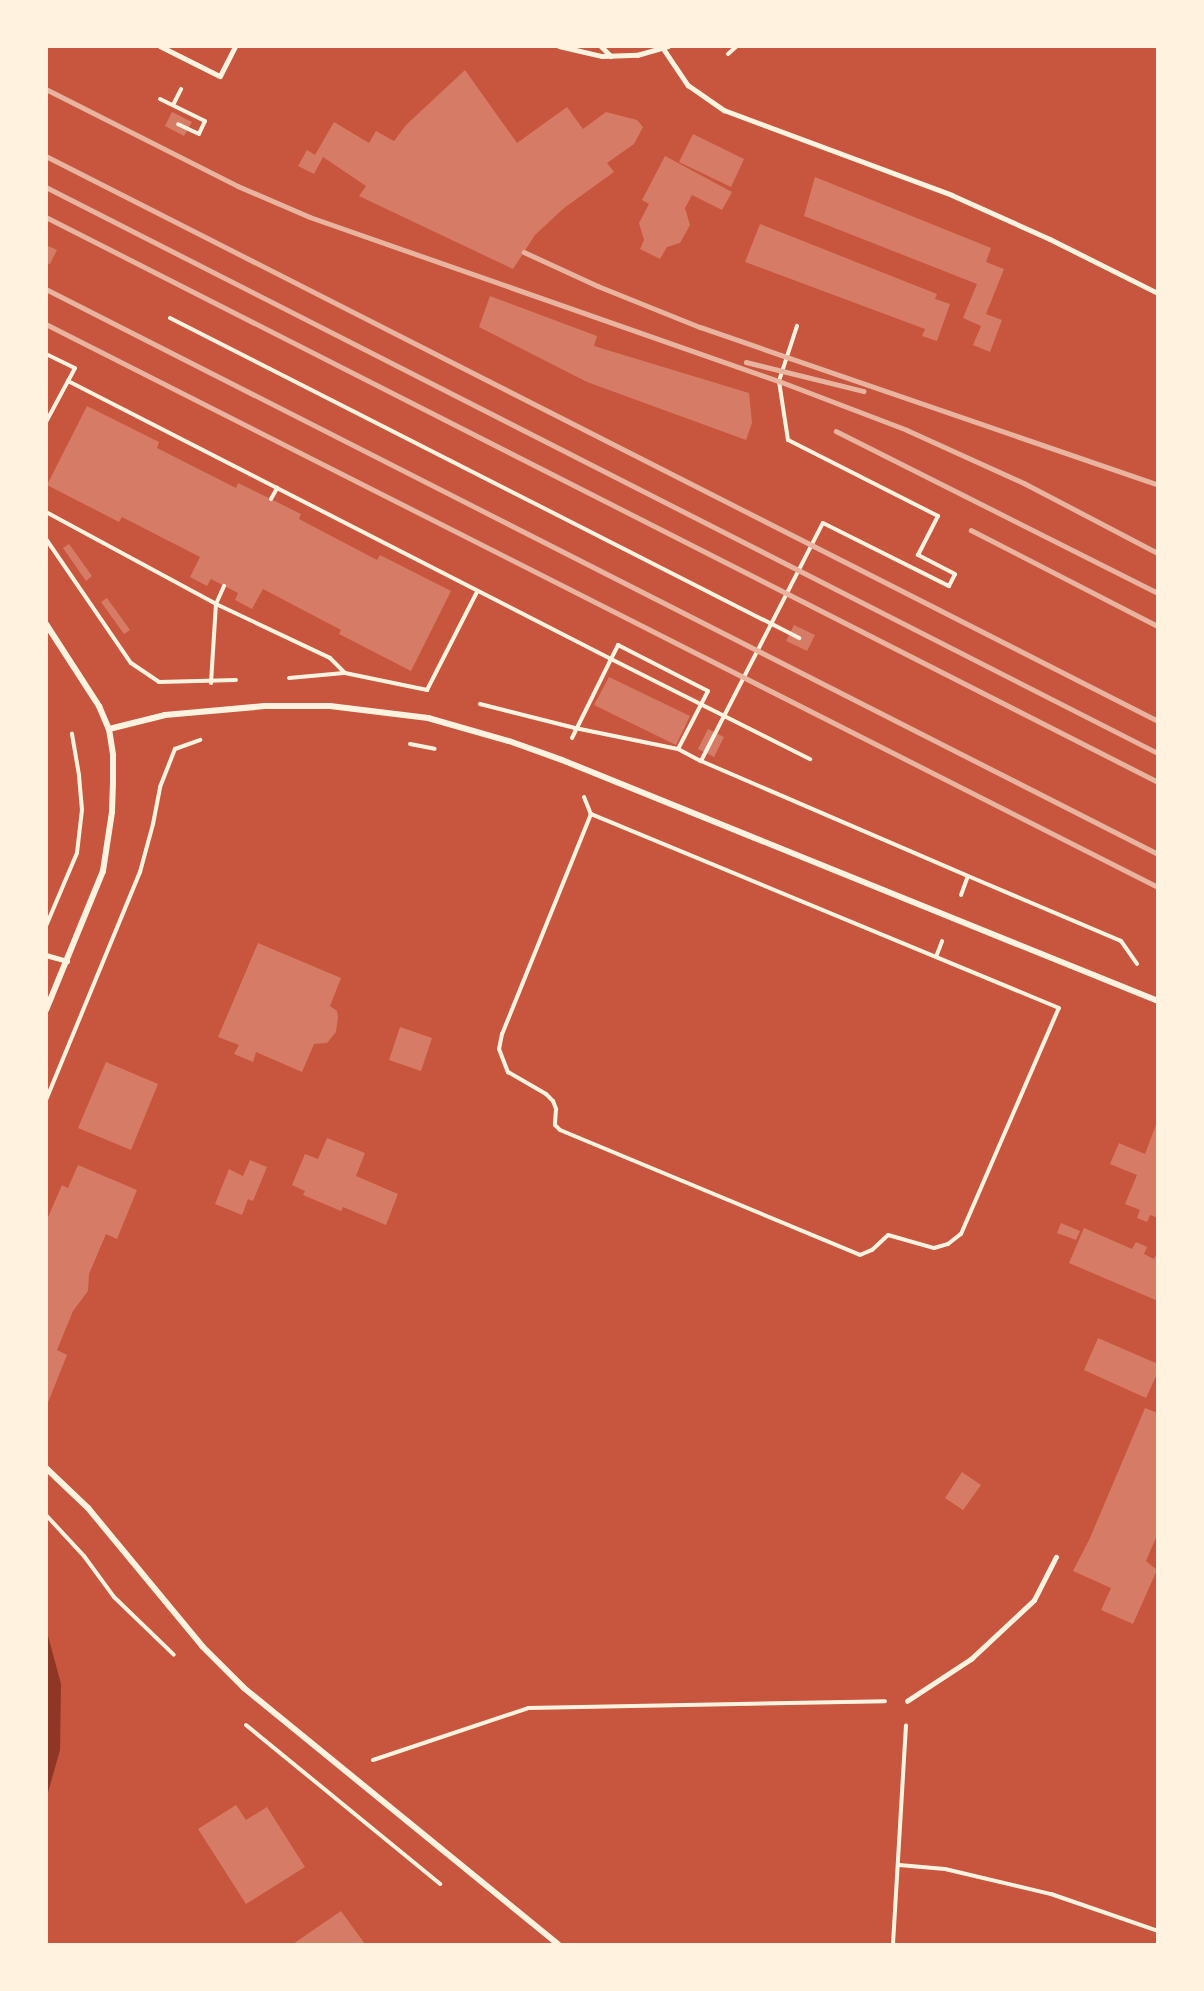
<!DOCTYPE html>
<html>
<head>
<meta charset="utf-8">
<style>
  body { margin:0 }
  #map { position:relative; width:1204px; height:1991px; overflow:hidden; background:#c8553d; font-family:Arial,sans-serif }
  div>[style] { position:absolute }
  .water>* { inset:0; background:#8f3625 }
  .building>* { inset:0; background:#d67c66 }
  .path>* { height:4px; margin:-2px; padding:0 2px; transform-origin:2px; border-radius:2px; background:#fff3e0 }
  .service>* { height:4.5px; margin:-2.25px; padding:0 2.25px; transform-origin:2.25px; border-radius:2.25px; background:#fff3e0 }
  .minor>* { height:6px; margin:-3px; padding:0 3px; transform-origin:3px; border-radius:3px; background:#fff3e0 }
  .rail>* { height:4.5px; margin:-2.25px; padding:0 2.25px; transform-origin:2.25px; border-radius:2.25px; background:#e9b49f }
  span { translate:-50% -50%; white-space:nowrap; text-align:center; line-height:1.15; -webkit-text-stroke:4.5px #fff3e0; paint-order:stroke }
  .frame { position:absolute; inset:0; border:48px solid #fff3e0; pointer-events:none }
</style>
</head>
<body>
<div id="map">
  <div class="water">
    <i style="clip-path:polygon(47px 1632px,61px 1684px,60px 1750px,47px 1796px)"></i>
  </div>
  <div class="building">
    <i style="clip-path:polygon(465px 70px,517px 143px,567px 107px,583px 129px,606px 112px,637px 120px,643px 127px,634px 144px,607px 163px,614px 172px,564px 208px,535px 235px,513px 269px,359px 196px,366px 186px,323px 157px,314px 174px,298px 166px,307px 150px,315px 155px,334px 122px,369px 143px,376px 131px,394px 141px,406px 125px)"></i>
    <i style="clip-path:polygon(172px 112px,192px 122px,184px 136px,165px 126px)"></i>
    <i style="clip-path:polygon(693px 134px,744px 159px,731px 187px,679px 162px)"></i>
    <i style="clip-path:polygon(665px 156px,732px 192px,722px 210px,692px 195px,685px 208px,690px 225px,680px 243px,667px 247px,660px 259px,640px 249px,644px 240px,639px 223px,649px 204px,642px 200px)"></i>
    <i style="clip-path:polygon(815px 177px,991px 248px,986px 262px,1004px 269px,986px 314px,1002px 320px,990px 352px,973px 345px,981px 326px,963px 318px,977px 284px,804px 216px)"></i>
    <i style="clip-path:polygon(760px 224px,937px 294px,935px 299px,950px 304px,937px 341px,922px 336px,925px 329px,745px 262px)"></i>
    <i style="clip-path:polygon(46px 245px,57px 250px,50px 264px,46px 263px)"></i>
    <i style="clip-path:polygon(490px 296px,597px 336px,594px 346px,749px 393px,752px 423px,746px 440px,587px 382px,479px 327px)"></i>
    <i style="clip-path:polygon(87px 406px,159px 442px,157px 448px,236px 488px,238px 483px,301px 514px,299px 519px,377px 560px,380px 555px,451px 591px,411px 671px,339px 634px,341px 630px,263px 589px,252px 609px,235px 600px,238px 593px,211px 579px,207px 586px,190px 577px,200px 557px,122px 517px,119px 522px,47px 485px)"></i>
    <i style="clip-path:polygon(69px 544px,92px 576px,86px 581px,63px 548px)"></i>
    <i style="clip-path:polygon(107px 598px,130px 630px,124px 634px,101px 602px)"></i>
    <i style="clip-path:polygon(794px 625px,815px 635px,807px 651px,786px 641px)"></i>
    <i style="clip-path:polygon(609px 677px,690px 716px,676px 745px,594px 705px)"></i>
    <i style="clip-path:polygon(708px 729px,724px 737px,714px 757px,698px 749px)"></i>
    <i style="clip-path:polygon(258px 943px,341px 978px,330px 1006px,337px 1011px,338px 1017px,336px 1032px,327px 1043px,314px 1044px,302px 1072px,256px 1052px,253px 1062px,234px 1054px,239px 1045px,218px 1037px)"></i>
    <i style="clip-path:polygon(400px 1027px,432px 1038px,421px 1071px,389px 1060px)"></i>
    <i style="clip-path:polygon(106px 1062px,158px 1084px,131px 1150px,78px 1128px)"></i>
    <i style="clip-path:polygon(1157px 1122px,1158px 1218px,1150px 1215px,1147px 1222px,1137px 1218px,1140px 1210px,1125px 1204px,1137px 1175px,1110px 1164px,1119px 1143px,1145px 1154px)"></i>
    <i style="clip-path:polygon(327px 1138px,365px 1153px,356px 1176px,398px 1194px,386px 1225px,343px 1207px,341px 1211px,303px 1195px,305px 1191px,292px 1185px,305px 1154px,318px 1159px)"></i>
    <i style="clip-path:polygon(250px 1160px,267px 1167px,253px 1201px,248px 1199px,242px 1215px,215px 1204px,229px 1169px,243px 1176px)"></i>
    <i style="clip-path:polygon(78px 1165px,137px 1190px,117px 1239px,106px 1234px,89px 1274px,88px 1291px,73px 1311px,57px 1350px,67px 1355px,47px 1405px,46px 1222px,62px 1185px,68px 1188px)"></i>
    <i style="clip-path:polygon(1061px 1223px,1080px 1231px,1076px 1240px,1057px 1233px)"></i>
    <i style="clip-path:polygon(1084px 1228px,1132px 1249px,1136px 1242px,1147px 1247px,1144px 1254px,1154px 1259px,1158px 1250px,1158px 1301px,1069px 1263px)"></i>
    <i style="clip-path:polygon(1098px 1338px,1158px 1364px,1158px 1372px,1146px 1398px,1084px 1370px)"></i>
    <i style="clip-path:polygon(1145px 1408px,1158px 1413px,1158px 1533px,1146px 1561px,1157px 1570px,1133px 1624px,1101px 1610px,1111px 1588px,1073px 1571px,1090px 1538px)"></i>
    <i style="clip-path:polygon(962px 1472px,981px 1485px,963px 1510px,945px 1498px)"></i>
    <i style="clip-path:polygon(236px 1805px,246px 1820px,267px 1807px,305px 1867px,246px 1904px,198px 1829px)"></i>
    <i style="clip-path:polygon(341px 1911px,365px 1944px,293px 1944px)"></i>
  </div>
  <div class="path">
    <i style="left:728px;top:54px;width:12px;rotate:-42deg"></i>
    <i style="left:160px;top:99px;width:50px;rotate:26.1deg"></i>
    <i style="left:205px;top:121px;width:14px;rotate:115deg"></i>
    <i style="left:199px;top:134px;width:23px;rotate:-155deg"></i>
    <i style="left:173px;top:105px;width:18px;rotate:-63deg"></i>
    <i style="left:170px;top:318px;width:706px;rotate:26.96deg"></i>
    <i style="left:46px;top:354px;width:32px;rotate:26deg"></i>
    <i style="left:75px;top:368px;width:15px;rotate:118deg"></i>
    <i style="left:46px;top:422px;width:47px;rotate:-61.8deg"></i>
    <i style="left:68px;top:381px;width:610px;rotate:27.11deg"></i>
    <i style="left:611px;top:659px;width:16px;rotate:-63deg"></i>
    <i style="left:618px;top:645px;width:101px;rotate:27.1deg"></i>
    <i style="left:708px;top:691px;width:65px;rotate:117.3deg"></i>
    <i style="left:678px;top:749px;width:26px;rotate:28deg"></i>
    <i style="left:701px;top:761px;width:267px;rotate:-62.9deg"></i>
    <i style="left:823px;top:523px;width:141px;rotate:26.6deg"></i>
    <i style="left:949px;top:586px;width:13px;rotate:-63deg"></i>
    <i style="left:955px;top:574px;width:42px;rotate:-152.8deg"></i>
    <i style="left:918px;top:555px;width:44px;rotate:-62.9deg"></i>
    <i style="left:938px;top:516px;width:168px;rotate:-153.1deg"></i>
    <i style="left:788px;top:440px;width:60px;rotate:-98.7deg"></i>
    <i style="left:779px;top:381px;width:58px;rotate:-71.9deg"></i>
    <i style="left:271px;top:499px;width:13px;rotate:-61deg"></i>
    <i style="left:46px;top:512px;width:193px;rotate:28.4deg"></i>
    <i style="left:216px;top:604px;width:126px;rotate:25.3deg"></i>
    <i style="left:330px;top:658px;width:21px;rotate:45deg"></i>
    <i style="left:345px;top:673px;width:84px;rotate:11.7deg"></i>
    <i style="left:427px;top:690px;width:110px;rotate:-63deg"></i>
    <i style="left:46px;top:539px;width:150px;rotate:55.6deg"></i>
    <i style="left:131px;top:663px;width:34px;rotate:34deg"></i>
    <i style="left:159px;top:682px;width:77px;rotate:-1.5deg"></i>
    <i style="left:289px;top:678px;width:55px;rotate:-5.2deg"></i>
    <i style="left:211px;top:683px;width:79px;rotate:-86.4deg"></i>
    <i style="left:216px;top:604px;width:20px;rotate:-66deg"></i>
    <i style="left:480px;top:704px;width:98px;rotate:14.2deg"></i>
    <i style="left:575px;top:728px;width:105px;rotate:11.5deg"></i>
    <i style="left:572px;top:738px;width:88px;rotate:-63.7deg"></i>
    <i style="left:611px;top:659px;width:223px;rotate:26.7deg"></i>
    <i style="left:410px;top:744px;width:25px;rotate:11deg"></i>
    <i style="left:701px;top:761px;width:291px;rotate:23.3deg"></i>
    <i style="left:584px;top:797px;width:18px;rotate:68deg"></i>
    <i style="left:591px;top:814px;width:237px;rotate:112deg"></i>
    <i style="left:502px;top:1034px;width:15px;rotate:101deg"></i>
    <i style="left:499px;top:1049px;width:25px;rotate:69deg"></i>
    <i style="left:508px;top:1072px;width:44px;rotate:30.1deg"></i>
    <i style="left:546px;top:1094px;width:10px;rotate:45deg"></i>
    <i style="left:553px;top:1101px;width:9px;rotate:69deg"></i>
    <i style="left:556px;top:1109px;width:16px;rotate:94deg"></i>
    <i style="left:555px;top:1125px;width:7px;rotate:45deg"></i>
    <i style="left:560px;top:1130px;width:325px;rotate:22.6deg"></i>
    <i style="left:860px;top:1255px;width:13px;rotate:-23deg"></i>
    <i style="left:872px;top:1250px;width:22px;rotate:-43deg"></i>
    <i style="left:888px;top:1235px;width:48px;rotate:15.8deg"></i>
    <i style="left:934px;top:1248px;width:15px;rotate:-16deg"></i>
    <i style="left:948px;top:1244px;width:16px;rotate:-38deg"></i>
    <i style="left:961px;top:1234px;width:246px;rotate:-66.6deg"></i>
    <i style="left:1059px;top:1008px;width:507px;rotate:-157.48deg"></i>
    <i style="left:961px;top:895px;width:20px;rotate:-70deg"></i>
    <i style="left:968px;top:876px;width:166px;rotate:23deg"></i>
    <i style="left:1121px;top:941px;width:28px;rotate:55deg"></i>
    <i style="left:46px;top:926px;width:79px;rotate:-67deg"></i>
    <i style="left:77px;top:853px;width:43px;rotate:-83.4deg"></i>
    <i style="left:82px;top:810px;width:35px;rotate:-95deg"></i>
    <i style="left:79px;top:775px;width:42px;rotate:-99.7deg"></i>
    <i style="left:936px;top:957px;width:17px;rotate:-69deg"></i>
    <i style="left:46px;top:1100px;width:247px;rotate:-67.6deg"></i>
    <i style="left:140px;top:872px;width:50px;rotate:-74.8deg"></i>
    <i style="left:153px;top:824px;width:38px;rotate:-79deg"></i>
    <i style="left:160px;top:787px;width:41px;rotate:-68.5deg"></i>
    <i style="left:175px;top:749px;width:27px;rotate:-20deg"></i>
    <i style="left:46px;top:1515px;width:56px;rotate:47.2deg"></i>
    <i style="left:84px;top:1556px;width:51px;rotate:53.8deg"></i>
    <i style="left:114px;top:1597px;width:83px;rotate:44deg"></i>
    <i style="left:246px;top:1725px;width:251px;rotate:39.3deg"></i>
    <i style="left:373px;top:1760px;width:163px;rotate:-18.5deg"></i>
    <i style="left:528px;top:1708px;width:357px;rotate:-1.1deg"></i>
    <i style="left:899px;top:1865px;width:46px;rotate:5deg"></i>
    <i style="left:945px;top:1869px;width:109px;rotate:13.3deg"></i>
    <i style="left:1051px;top:1894px;width:113px;rotate:19.1deg"></i>
    <i style="left:893px;top:1944px;width:219px;rotate:-86.6deg"></i>
  </div>
  <div class="service">
    <i style="left:160px;top:46px;width:67px;rotate:26.6deg"></i>
    <i style="left:220px;top:76px;width:34px;rotate:-63deg"></i>
    <i style="left:559px;top:46px;width:44px;rotate:13.1deg"></i>
    <i style="left:602px;top:56px;width:35px;rotate:-2deg"></i>
    <i style="left:637px;top:55px;width:32px;rotate:-16deg"></i>
    <i style="left:601px;top:46px;width:14px;rotate:45deg"></i>
    <i style="left:663px;top:48px;width:45px;rotate:56deg"></i>
    <i style="left:688px;top:85px;width:44px;rotate:34.8deg"></i>
    <i style="left:724px;top:110px;width:243px;rotate:20.4deg"></i>
    <i style="left:952px;top:195px;width:107px;rotate:24.2deg"></i>
    <i style="left:1050px;top:239px;width:121px;rotate:26.6deg"></i>
    <i style="left:46px;top:955px;width:22px;rotate:16deg"></i>
    <i style="left:907px;top:1701px;width:77px;rotate:-33.3deg"></i>
    <i style="left:971px;top:1659px;width:86px;rotate:-43.1deg"></i>
    <i style="left:1034px;top:1600px;width:48px;rotate:-62.9deg"></i>
  </div>
  <div class="minor">
    <i style="left:46px;top:624px;width:98px;rotate:57.1deg"></i>
    <i style="left:99px;top:706px;width:25px;rotate:67deg"></i>
    <i style="left:109px;top:729px;width:26px;rotate:81deg"></i>
    <i style="left:113px;top:755px;width:27px;rotate:90deg"></i>
    <i style="left:113px;top:782px;width:30px;rotate:92deg"></i>
    <i style="left:112px;top:812px;width:60px;rotate:98.7deg"></i>
    <i style="left:103px;top:871px;width:150px;rotate:112.3deg"></i>
    <i style="left:109px;top:729px;width:58px;rotate:-14deg"></i>
    <i style="left:165px;top:715px;width:100px;rotate:-5.1deg"></i>
    <i style="left:265px;top:706px;width:65px"></i>
    <i style="left:330px;top:706px;width:99px;rotate:7deg"></i>
    <i style="left:428px;top:718px;width:84px;rotate:15.9deg"></i>
    <i style="left:509px;top:741px;width:56px;rotate:19.7deg"></i>
    <i style="left:562px;top:760px;width:643px;rotate:22.02deg"></i>
    <i style="left:46px;top:1468px;width:58px;rotate:43.6deg"></i>
    <i style="left:88px;top:1508px;width:179px;rotate:50.4deg"></i>
    <i style="left:202px;top:1646px;width:59px;rotate:45deg"></i>
    <i style="left:244px;top:1688px;width:405px;rotate:39.2deg"></i>
  </div>
  <div class="rail">
    <i style="left:46px;top:89px;width:215px;rotate:26.8deg"></i>
    <i style="left:238px;top:186px;width:78px;rotate:23.3deg"></i>
    <i style="left:310px;top:217px;width:497px;rotate:19.3deg"></i>
    <i style="left:779px;top:381px;width:137px;rotate:20.9deg"></i>
    <i style="left:907px;top:430px;width:128px;rotate:24.4deg"></i>
    <i style="left:1024px;top:483px;width:151px;rotate:27.6deg"></i>
    <i style="left:46px;top:156px;width:1247px;rotate:26.93deg"></i>
    <i style="left:46px;top:187px;width:1248px;rotate:26.98deg"></i>
    <i style="left:46px;top:217px;width:1247px;rotate:26.93deg"></i>
    <i style="left:524px;top:252px;width:81px;rotate:24.7deg"></i>
    <i style="left:598px;top:286px;width:110px;rotate:21.9deg"></i>
    <i style="left:700px;top:327px;width:484px;rotate:19deg"></i>
    <i style="left:46px;top:289px;width:1247px;rotate:26.93deg"></i>
    <i style="left:46px;top:324px;width:1246px;rotate:26.85deg"></i>
    <i style="left:746px;top:362px;width:121px;rotate:13.9deg"></i>
    <i style="left:836px;top:431px;width:360px;rotate:26.7deg"></i>
    <i style="left:971px;top:530px;width:210px;rotate:27.2deg"></i>
  </div>
  <div class="frame"></div>
</div>
</body>
</html>
